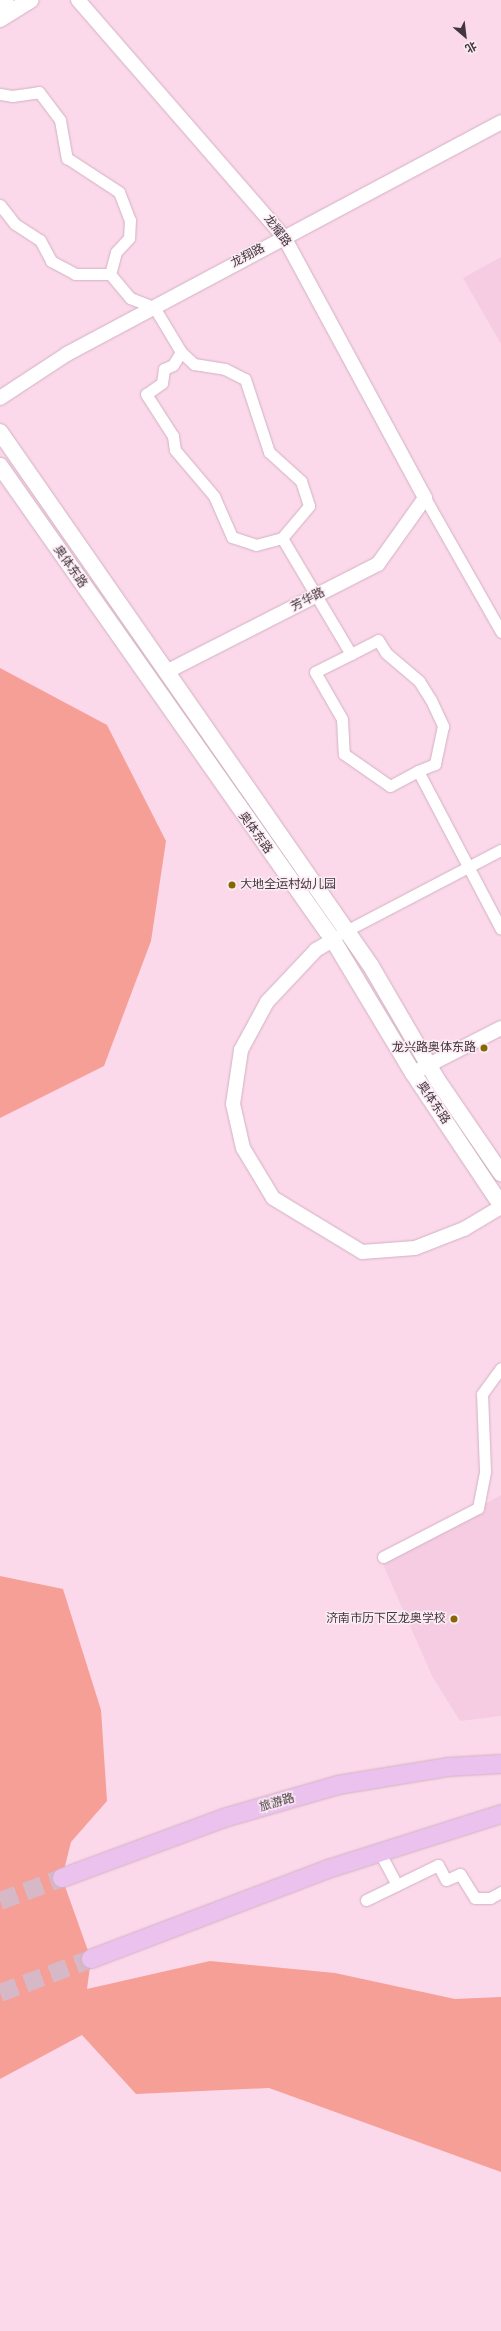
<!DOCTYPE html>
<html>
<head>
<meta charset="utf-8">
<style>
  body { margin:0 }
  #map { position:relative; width:501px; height:2331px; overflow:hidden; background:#fbd9ea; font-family:"Fira Sans Condensed","Noto Sans SC",sans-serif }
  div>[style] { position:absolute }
  .built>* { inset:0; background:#f6cce2 }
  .green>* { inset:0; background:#f69f96 }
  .primary-tunnel>* { height:18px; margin-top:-9px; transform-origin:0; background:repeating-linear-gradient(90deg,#d6b8c7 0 18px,transparent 0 27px) }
  .roads { filter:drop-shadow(0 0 1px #d2b1c2) drop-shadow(0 0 1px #d2b1c2) }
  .minor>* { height:11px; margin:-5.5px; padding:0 5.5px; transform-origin:5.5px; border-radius:5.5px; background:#fff }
  .tertiary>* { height:14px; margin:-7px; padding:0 7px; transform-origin:7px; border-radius:7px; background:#fff }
  .secondary>* { height:16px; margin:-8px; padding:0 8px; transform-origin:8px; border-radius:8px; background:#fff }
  .primary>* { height:18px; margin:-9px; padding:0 9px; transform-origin:9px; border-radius:9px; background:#ebc2ee }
  .dots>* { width:11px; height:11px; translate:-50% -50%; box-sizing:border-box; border:2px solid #fbecf4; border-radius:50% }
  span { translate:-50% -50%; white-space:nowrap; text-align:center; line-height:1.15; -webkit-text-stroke:3px #fbecf4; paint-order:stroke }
  .street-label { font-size:12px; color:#43353c }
  .poi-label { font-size:12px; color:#43353c }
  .left { translate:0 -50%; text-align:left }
  .right { translate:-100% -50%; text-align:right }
  .north { position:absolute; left:445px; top:16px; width:40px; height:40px; -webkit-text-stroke:3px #fbecf4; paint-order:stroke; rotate:152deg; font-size:11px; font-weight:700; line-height:16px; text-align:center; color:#43353c }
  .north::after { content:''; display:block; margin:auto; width:14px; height:18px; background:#43353c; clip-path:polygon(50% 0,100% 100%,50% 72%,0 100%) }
</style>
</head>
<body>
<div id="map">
  <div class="built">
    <i style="clip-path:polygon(501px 257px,501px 344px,463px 278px)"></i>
    <i style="clip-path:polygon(501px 1495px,501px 1716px,460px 1721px,432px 1676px,382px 1562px)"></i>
  </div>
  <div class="green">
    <i style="clip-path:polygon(0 668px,107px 725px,166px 841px,151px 941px,104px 1066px,0 1118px)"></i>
    <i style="clip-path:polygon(0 1576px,63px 1589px,101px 1710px,107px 1801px,71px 1842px,62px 1878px,91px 1959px,87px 1989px,210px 1961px,335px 1973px,455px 1999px,501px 1997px,501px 2172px,269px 2088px,136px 2094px,82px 2035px,0 2079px)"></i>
  </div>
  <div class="primary-tunnel">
    <i style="left:0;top:1901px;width:66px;rotate:-20.4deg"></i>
    <i style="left:0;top:1993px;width:97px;rotate:-20.5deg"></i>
  </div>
  <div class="roads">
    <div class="minor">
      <i style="left:0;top:94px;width:12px;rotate:9deg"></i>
      <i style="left:12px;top:96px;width:27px;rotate:-8deg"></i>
      <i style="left:39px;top:92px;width:35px;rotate:53deg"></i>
      <i style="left:60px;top:120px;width:39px;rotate:80deg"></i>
      <i style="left:67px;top:158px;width:62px;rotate:33.2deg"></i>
      <i style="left:119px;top:192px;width:30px;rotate:69deg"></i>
      <i style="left:130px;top:220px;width:18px;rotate:93deg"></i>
      <i style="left:129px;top:238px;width:19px;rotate:133deg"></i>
      <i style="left:116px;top:252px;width:23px;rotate:105deg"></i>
      <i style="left:110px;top:274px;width:31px;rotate:50deg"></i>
      <i style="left:130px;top:298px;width:26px;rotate:21deg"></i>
      <i style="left:154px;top:307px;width:52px;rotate:59deg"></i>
      <i style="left:181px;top:352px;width:18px;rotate:43deg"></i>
      <i style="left:194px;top:364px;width:31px;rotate:9deg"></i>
      <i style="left:225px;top:369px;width:22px;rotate:27deg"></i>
      <i style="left:245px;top:379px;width:77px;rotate:71.8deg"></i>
      <i style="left:269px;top:452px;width:43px;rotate:42.2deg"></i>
      <i style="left:301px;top:481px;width:26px;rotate:72deg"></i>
      <i style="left:309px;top:506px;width:42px;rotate:130.2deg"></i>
      <i style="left:282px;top:538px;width:135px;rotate:59.3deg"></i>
      <i style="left:351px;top:654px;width:40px;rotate:153.4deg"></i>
      <i style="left:315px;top:672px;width:54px;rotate:60.1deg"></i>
      <i style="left:342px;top:719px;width:35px;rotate:87deg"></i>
      <i style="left:344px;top:754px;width:56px;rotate:34.8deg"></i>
      <i style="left:390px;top:786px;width:32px;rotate:-28deg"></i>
      <i style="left:418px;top:771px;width:178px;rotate:62.3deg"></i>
      <i style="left:0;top:205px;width:24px;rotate:52deg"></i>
      <i style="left:15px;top:224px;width:30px;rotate:33deg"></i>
      <i style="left:40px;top:240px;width:24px;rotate:62deg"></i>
      <i style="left:51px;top:261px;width:27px;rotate:28deg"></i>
      <i style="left:75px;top:274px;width:35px"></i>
      <i style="left:181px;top:352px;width:15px;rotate:122deg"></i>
      <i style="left:173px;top:365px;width:10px;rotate:156deg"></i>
      <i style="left:164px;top:369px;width:14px;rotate:98deg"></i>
      <i style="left:162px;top:383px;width:19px;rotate:145deg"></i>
      <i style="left:146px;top:394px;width:50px;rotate:57.3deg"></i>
      <i style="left:173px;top:436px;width:14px;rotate:82deg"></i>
      <i style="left:175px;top:450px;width:60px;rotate:49.7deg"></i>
      <i style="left:214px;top:496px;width:45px;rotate:66.3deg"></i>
      <i style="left:232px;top:537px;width:25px;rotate:18deg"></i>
      <i style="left:256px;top:545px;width:27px;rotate:-15deg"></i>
      <i style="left:425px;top:498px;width:154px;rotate:60.4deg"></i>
      <i style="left:351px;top:654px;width:30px;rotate:-27deg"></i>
      <i style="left:378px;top:640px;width:15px;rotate:58deg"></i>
      <i style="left:386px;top:653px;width:43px;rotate:40.3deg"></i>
      <i style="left:419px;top:681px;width:22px;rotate:58deg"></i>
      <i style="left:431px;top:700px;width:29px;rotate:65deg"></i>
      <i style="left:443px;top:726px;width:39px;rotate:102deg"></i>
      <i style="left:435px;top:764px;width:18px;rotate:158deg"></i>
      <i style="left:340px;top:934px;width:182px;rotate:-27.6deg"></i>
      <i style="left:383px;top:1557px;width:107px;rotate:-27.3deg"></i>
      <i style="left:478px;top:1508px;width:38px;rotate:-79deg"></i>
      <i style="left:485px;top:1471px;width:77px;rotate:-92.2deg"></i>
      <i style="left:482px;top:1394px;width:32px;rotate:-54deg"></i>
      <i style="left:380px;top:1853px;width:36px;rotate:62deg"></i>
      <i style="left:366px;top:1900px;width:80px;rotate:-25.9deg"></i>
      <i style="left:438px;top:1865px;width:17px;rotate:62deg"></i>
      <i style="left:446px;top:1880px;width:15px;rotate:-23deg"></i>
      <i style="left:460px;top:1874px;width:28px;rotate:58deg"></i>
      <i style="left:475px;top:1898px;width:15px"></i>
      <i style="left:490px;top:1898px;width:13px;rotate:-29deg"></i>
    </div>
    <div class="tertiary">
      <i style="left:78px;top:0;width:314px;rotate:49deg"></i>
      <i style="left:284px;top:237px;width:297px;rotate:61.6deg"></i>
      <i style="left:425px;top:498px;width:81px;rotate:125.5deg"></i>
      <i style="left:378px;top:564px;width:238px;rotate:153deg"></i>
      <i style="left:0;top:398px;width:80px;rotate:-33.3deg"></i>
      <i style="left:67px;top:354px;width:492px;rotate:-28.1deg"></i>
      <i style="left:333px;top:940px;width:20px;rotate:150deg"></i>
      <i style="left:316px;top:950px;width:71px;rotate:133.3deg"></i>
      <i style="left:267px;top:1002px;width:55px;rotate:118.4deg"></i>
      <i style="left:241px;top:1050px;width:55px;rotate:98.4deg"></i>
      <i style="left:233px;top:1104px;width:45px;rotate:77.2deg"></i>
      <i style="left:243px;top:1148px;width:58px;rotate:59deg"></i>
      <i style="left:273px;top:1198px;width:104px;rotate:31.2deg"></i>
      <i style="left:362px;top:1252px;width:53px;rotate:-4.3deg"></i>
      <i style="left:415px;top:1248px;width:53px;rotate:-21.2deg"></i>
      <i style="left:464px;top:1229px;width:43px;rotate:-30.7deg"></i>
      <i style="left:413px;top:1073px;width:99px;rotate:-27.1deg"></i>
    </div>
    <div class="secondary">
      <i style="left:0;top:4px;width:7px;rotate:-34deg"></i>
      <i style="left:0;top:19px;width:36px;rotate:-32deg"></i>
      <i style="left:0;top:432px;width:650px;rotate:55.21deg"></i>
      <i style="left:371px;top:966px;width:133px;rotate:59.8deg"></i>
      <i style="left:438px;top:1081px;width:112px;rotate:55.6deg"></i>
      <i style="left:0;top:466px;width:579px;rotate:54.91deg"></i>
      <i style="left:333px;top:940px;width:155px;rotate:59deg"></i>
      <i style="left:413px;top:1073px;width:159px;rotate:56.3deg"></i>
    </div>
    <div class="primary">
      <i style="left:62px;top:1878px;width:173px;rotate:-20.3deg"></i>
      <i style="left:224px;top:1818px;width:119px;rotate:-16.1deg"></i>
      <i style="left:338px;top:1785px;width:111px;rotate:-9.3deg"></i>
      <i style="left:448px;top:1767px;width:53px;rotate:-3.2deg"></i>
      <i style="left:91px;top:1959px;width:254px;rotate:-20.8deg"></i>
      <i style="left:328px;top:1869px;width:182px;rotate:-17.6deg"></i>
    </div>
  </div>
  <div class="dots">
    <i style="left:232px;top:885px;background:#866701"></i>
    <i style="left:484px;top:1048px;background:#866701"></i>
    <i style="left:454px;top:1619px;background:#866701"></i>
  </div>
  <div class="street-label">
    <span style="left:277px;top:231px;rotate:53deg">龙耀路</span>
    <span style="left:248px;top:256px;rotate:-28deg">龙翔路</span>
    <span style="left:70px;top:567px;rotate:55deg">奥体东路</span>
    <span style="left:308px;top:600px;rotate:-27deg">芳华路</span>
    <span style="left:255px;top:833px;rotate:54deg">奥体东路</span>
    <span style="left:433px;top:1103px;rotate:56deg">奥体东路</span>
    <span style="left:277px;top:1803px;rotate:-16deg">旅游路</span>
  </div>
  <div class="poi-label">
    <span class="left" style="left:240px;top:885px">大地全运村幼儿园</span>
    <span class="right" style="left:476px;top:1048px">龙兴路奥体东路</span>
    <span class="right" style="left:446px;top:1619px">济南市历下区龙奥学校</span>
  </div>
  <div class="north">北</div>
</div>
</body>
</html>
